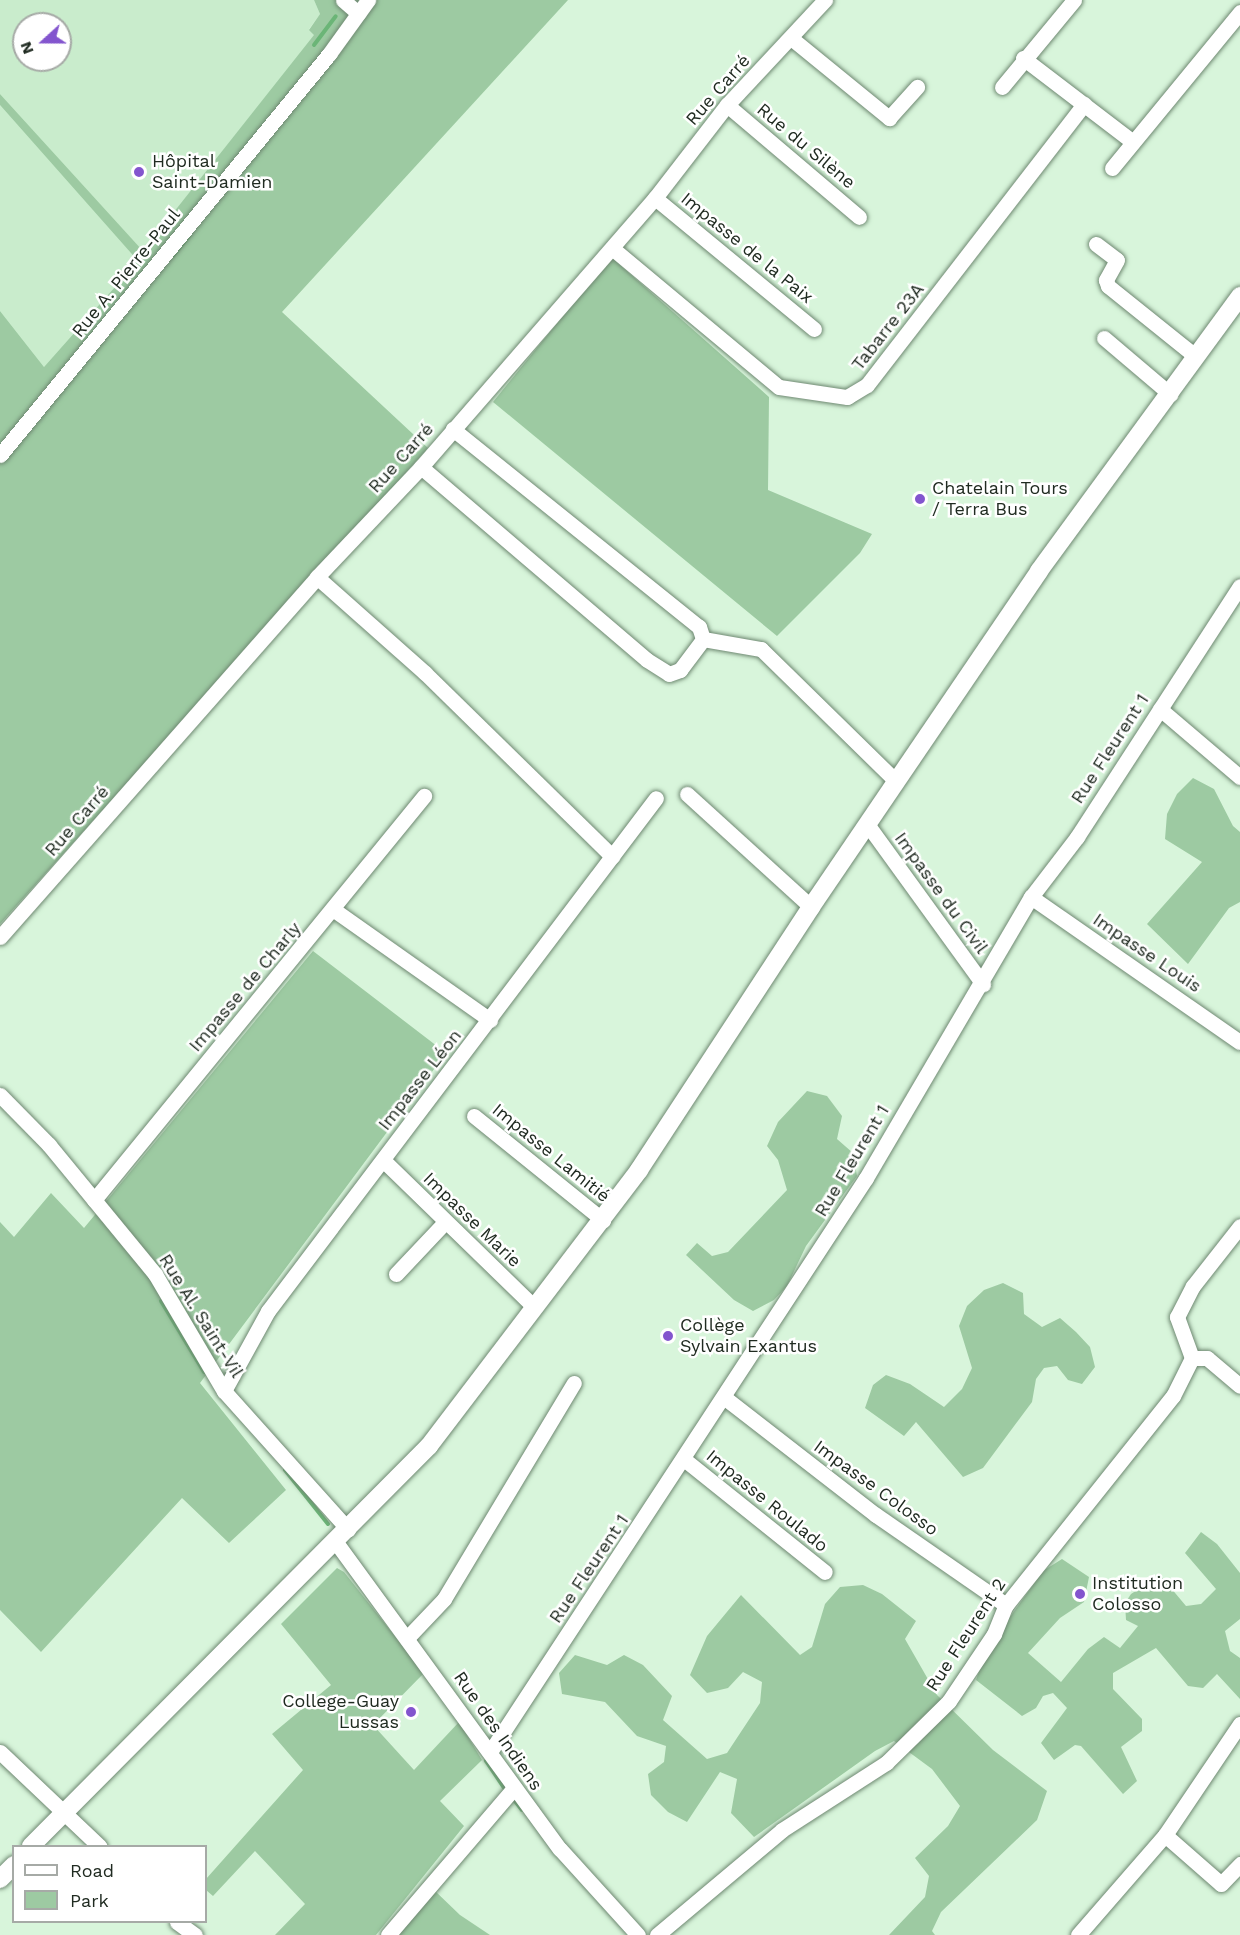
<!DOCTYPE html>
<html>
<head>
<meta charset="utf-8">
<style>
  body { margin:0 }
  #map { position:relative; width:1240px; height:1935px; overflow:hidden; background:#d8f5db; font-family:"Work Sans",sans-serif }
  div>[style] { position:absolute }
  .built>* { inset:0; background:#c9eccc }
  .green>* { inset:0; background:#9dcaa2 }
  .stream>* { height:4px; margin:-2px; padding:0 2px; transform-origin:2px; border-radius:2px; background:#6bb577 }
  .roads { filter:drop-shadow(0 0 2px #6e8871) drop-shadow(0 0 2px #6e8871) }
  .minor>* { height:15px; margin:-7.5px; padding:0 7.5px; transform-origin:7.5px; border-radius:7.5px; background:#fff }
  .major>* { height:18px; margin:-9px; padding:0 9px; transform-origin:9px; border-radius:9px; background:#fff }
  .dots>* { width:16px; height:16px; translate:-50% -50%; box-sizing:border-box; border:3px solid #fff; border-radius:50% }
  span { translate:-50% -50%; white-space:nowrap; text-align:center; line-height:1.15; -webkit-text-stroke:5px #fff; paint-order:stroke }
  .street-label { font-size:18px; color:#202b21 }
  .poi-label { font-size:18px; color:#202b21 }
  .left { translate:0 -50%; text-align:left }
  .right { translate:-100% -50%; text-align:right }
  .legend { position:absolute; left:12px; top:1845px; width:195px; height:78px; box-sizing:border-box; background:#fff; border:2px solid #a6aaa6; margin:0; padding:8px 10px; list-style:none; font-size:18px; color:#202b21 }
  .legend li { display:flex; align-items:center; gap:12px; height:30px }
  .legend b { width:30px; border:2px solid #a6aaa6 }
  .north { position:absolute; left:12px; top:12px; width:60px; height:60px; box-sizing:border-box; background:#fff; border:2px solid #a6aaa6; border-radius:50%; rotate:249deg; font-size:16px; font-weight:700; line-height:24px; text-align:center; color:#202b21 }
  .north::after { content:''; display:block; margin:auto; width:21px; height:27px; background:#8355ce; clip-path:polygon(50% 0,100% 100%,50% 72%,0 100%) }
</style>
</head>
<body>
<div id="map">
  <div class="built">
    <i style="clip-path:polygon(evenodd,0 0,314px 0,320px 14px,309px 29px,315px 35px,143px 251px,0 94px,0 0,24px 24px,60px 24px,60px 60px,24px 60px,24px 24px)"></i>
    <i style="clip-path:polygon(0 105px,138px 261px,44px 367px,0 311px)"></i>
  </div>
  <div class="green">
    <i style="clip-path:polygon(314px 0,568px 0,282px 312px,428px 448px,0 924px,0 311px,44px 367px,138px 261px,0 105px,0 94px,143px 251px,314px 35px,309px 30px,320px 14px)"></i>
    <i style="clip-path:polygon(611px 257px,769px 397px,768px 490px,872px 534px,860px 553px,777px 636px,493px 402px)"></i>
    <i style="clip-path:polygon(1193px 778px,1214px 789px,1233px 826px,1240px 832px,1240px 902px,1229px 908px,1188px 964px,1147px 924px,1202px 862px,1165px 839px,1167px 814px,1177px 794px)"></i>
    <i style="clip-path:polygon(313px 951px,446px 1053px,200px 1383px,286px 1490px,229px 1543px,182px 1498px,41px 1652px,0 1610px,0 1222px,14px 1237px,51px 1193px,84px 1228px)"></i>
    <i style="clip-path:polygon(807px 1091px,827px 1096px,842px 1116px,837px 1139px,853px 1153px,857px 1176px,806px 1246px,787px 1286px,774px 1300px,753px 1311px,734px 1300px,686px 1255px,697px 1243px,712px 1256px,728px 1252px,787px 1190px,778px 1160px,767px 1146px,778px 1122px)"></i>
    <i style="clip-path:polygon(1003px 1283px,1023px 1293px,1024px 1314px,1042px 1327px,1060px 1318px,1076px 1332px,1090px 1347px,1095px 1367px,1082px 1384px,1068px 1380px,1057px 1366px,1044px 1368px,1036px 1379px,1032px 1402px,983px 1468px,963px 1477px,916px 1422px,904px 1436px,865px 1408px,873px 1385px,886px 1375px,910px 1384px,944px 1407px,962px 1389px,972px 1368px,959px 1326px,967px 1306px,984px 1290px)"></i>
    <i style="clip-path:polygon(1201px 1532px,1217px 1544px,1240px 1573px,1240px 1619px,1225px 1631px,1230px 1651px,1240px 1658px,1240px 1699px,1217px 1674px,1203px 1688px,1188px 1686px,1156px 1648px,1113px 1673px,1113px 1689px,1142px 1719px,1142px 1731px,1121px 1747px,1137px 1781px,1123px 1794px,1081px 1746px,1075px 1745px,1054px 1760px,1041px 1743px,1067px 1708px,1053px 1693px,1043px 1696px,1036px 1708px,1022px 1716px,976px 1680px,986px 1652px,1010px 1617px,1043px 1571px,1062px 1559px,1089px 1577px,1084px 1602px,1060px 1618px,1028px 1653px,1061px 1682px,1088px 1649px,1104px 1637px,1120px 1648px,1138px 1626px,1126px 1620px,1125px 1603px,1131px 1594px,1160px 1575px,1186px 1606px,1201px 1604px,1216px 1589px,1185px 1553px)"></i>
    <i style="clip-path:polygon(337px 1568px,344px 1572px,424px 1673px,373px 1725px,414px 1770px,459px 1722px,482px 1760px,440px 1801px,464px 1826px,376px 1935px,275px 1935px,305px 1904px,255px 1851px,213px 1896px,206px 1890px,206px 1879px,303px 1770px,272px 1734px,331px 1685px,281px 1624px)"></i>
    <i style="clip-path:polygon(863px 1585px,882px 1594px,916px 1621px,905px 1639px,937px 1695px,993px 1750px,1047px 1791px,1037px 1820px,941px 1912px,932px 1931px,935px 1935px,889px 1935px,925px 1897px,929px 1876px,915px 1858px,948px 1826px,960px 1806px,932px 1769px,894px 1741px,875px 1751px,754px 1837px,731px 1813px,737px 1779px,720px 1772px,687px 1822px,668px 1812px,651px 1795px,648px 1774px,664px 1762px,666px 1746px,637px 1736px,605px 1702px,562px 1694px,559px 1673px,575px 1655px,607px 1665px,624px 1655px,643px 1665px,672px 1696px,663px 1720px,707px 1759px,727px 1753px,760px 1703px,762px 1682px,743px 1672px,728px 1688px,707px 1693px,690px 1675px,707px 1636px,741px 1595px,800px 1655px,812px 1647px,825px 1604px,840px 1587px)"></i>
    <i style="clip-path:polygon(434px 1890px,460px 1915px,490px 1935px,393px 1935px)"></i>
  </div>
  <div class="stream">
    <i style="left:314px;top:45px;width:36px;rotate:-53deg"></i>
    <i style="left:173px;top:256px;width:26px;rotate:-51deg"></i>
    <i style="left:161px;top:1301px;width:83px;rotate:58.8deg"></i>
    <i style="left:285px;top:1470px;width:69px;rotate:51.5deg"></i>
    <i style="left:486px;top:1761px;width:32px;rotate:56deg"></i>
    <i style="left:515px;top:1801px;width:11px;rotate:52deg"></i>
  </div>
  <div class="roads">
    <div class="minor">
      <i style="left:343px;top:0;width:20px;rotate:41deg"></i>
      <i style="left:791px;top:38px;width:127px;rotate:39.2deg"></i>
      <i style="left:889px;top:118px;width:42px;rotate:-47.9deg"></i>
      <i style="left:1023px;top:58px;width:138px;rotate:37.4deg"></i>
      <i style="left:1002px;top:87px;width:113px;rotate:-50.4deg"></i>
      <i style="left:727px;top:105px;width:173px;rotate:40.3deg"></i>
      <i style="left:1112px;top:168px;width:202px;rotate:-50.6deg"></i>
      <i style="left:655px;top:198px;width:206px;rotate:39.5deg"></i>
      <i style="left:1096px;top:244px;width:26px;rotate:37deg"></i>
      <i style="left:1117px;top:260px;width:23px;rotate:119deg"></i>
      <i style="left:1106px;top:280px;width:6px;rotate:72deg"></i>
      <i style="left:1108px;top:286px;width:112px;rotate:38.8deg"></i>
      <i style="left:612px;top:248px;width:217px;rotate:39.8deg"></i>
      <i style="left:779px;top:387px;width:69px;rotate:8.4deg"></i>
      <i style="left:847px;top:397px;width:23px;rotate:-31deg"></i>
      <i style="left:867px;top:385px;width:355px;rotate:-52.3deg"></i>
      <i style="left:1104px;top:338px;width:87px;rotate:40.3deg"></i>
      <i style="left:0;top:455px;width:519px;rotate:-50.63deg"></i>
      <i style="left:329px;top:54px;width:67px;rotate:-54.2deg"></i>
      <i style="left:421px;top:467px;width:297px;rotate:40.5deg"></i>
      <i style="left:647px;top:660px;width:26px;rotate:32deg"></i>
      <i style="left:669px;top:674px;width:12px;rotate:-20deg"></i>
      <i style="left:680px;top:670px;width:39px;rotate:-53deg"></i>
      <i style="left:703px;top:639px;width:13px;rotate:-108deg"></i>
      <i style="left:699px;top:627px;width:316px;rotate:-141.2deg"></i>
      <i style="left:317px;top:577px;width:144px;rotate:41.6deg"></i>
      <i style="left:425px;top:673px;width:262px;rotate:44.4deg"></i>
      <i style="left:703px;top:639px;width:59px;rotate:9.8deg"></i>
      <i style="left:761px;top:649px;width:189px;rotate:44.4deg"></i>
      <i style="left:1160px;top:709px;width:105px;rotate:40.4deg"></i>
      <i style="left:687px;top:794px;width:168px;rotate:42.3deg"></i>
      <i style="left:867px;top:824px;width:198px;rotate:54.1deg"></i>
      <i style="left:1031px;top:897px;width:254px;rotate:34.8deg"></i>
      <i style="left:334px;top:910px;width:191px;rotate:35.2deg"></i>
      <i style="left:0;top:937px;width:480px;rotate:-48.6deg"></i>
      <i style="left:317px;top:577px;width:151px;rotate:-46.6deg"></i>
      <i style="left:421px;top:467px;width:357px;rotate:-49deg"></i>
      <i style="left:655px;top:198px;width:118px;rotate:-52.3deg"></i>
      <i style="left:727px;top:105px;width:144px;rotate:-47deg"></i>
      <i style="left:0;top:1095px;width:70px;rotate:45.6deg"></i>
      <i style="left:49px;top:1145px;width:167px;rotate:50.6deg"></i>
      <i style="left:155px;top:1274px;width:136px;rotate:59.5deg"></i>
      <i style="left:224px;top:1391px;width:186px;rotate:48.1deg"></i>
      <i style="left:474px;top:1116px;width:166px;rotate:38.9deg"></i>
      <i style="left:383px;top:1160px;width:211px;rotate:44.2deg"></i>
      <i style="left:94px;top:1200px;width:522px;rotate:-50.76deg"></i>
      <i style="left:396px;top:1274px;width:70px;rotate:-46.7deg"></i>
      <i style="left:1192px;top:1358px;width:15px"></i>
      <i style="left:1207px;top:1358px;width:43px;rotate:40.3deg"></i>
      <i style="left:224px;top:1391px;width:91px;rotate:-61.2deg"></i>
      <i style="left:268px;top:1311px;width:643px;rotate:-52.9deg"></i>
      <i style="left:725px;top:1398px;width:191px;rotate:37.8deg"></i>
      <i style="left:876px;top:1515px;width:158px;rotate:34.7deg"></i>
      <i style="left:685px;top:1460px;width:179px;rotate:38.7deg"></i>
      <i style="left:335px;top:1541px;width:381px;rotate:53.9deg"></i>
      <i style="left:560px;top:1849px;width:116px;rotate:47.8deg"></i>
      <i style="left:407px;top:1638px;width:54px;rotate:-46.5deg"></i>
      <i style="left:444px;top:1599px;width:252px;rotate:-59deg"></i>
      <i style="left:0;top:1752px;width:137px;rotate:43.5deg"></i>
      <i style="left:490px;top:1752px;width:686px;rotate:-56.77deg"></i>
      <i style="left:866px;top:1178px;width:326px;rotate:-59.6deg"></i>
      <i style="left:1031px;top:897px;width:76px;rotate:-52.5deg"></i>
      <i style="left:1077px;top:837px;width:299px;rotate:-57deg"></i>
      <i style="left:1165px;top:1835px;width:74px;rotate:41.2deg"></i>
      <i style="left:1221px;top:1884px;width:28px;rotate:-46deg"></i>
      <i style="left:177px;top:1922px;width:22px;rotate:36deg"></i>
      <i style="left:388px;top:1935px;width:194px;rotate:-49.4deg"></i>
      <i style="left:657px;top:1935px;width:163px;rotate:-40deg"></i>
      <i style="left:782px;top:1830px;width:124px;rotate:-32.8deg"></i>
      <i style="left:886px;top:1763px;width:88px;rotate:-44.5deg"></i>
      <i style="left:949px;top:1701px;width:81px;rotate:-56.1deg"></i>
      <i style="left:994px;top:1634px;width:31px;rotate:-68deg"></i>
      <i style="left:1006px;top:1605px;width:268px;rotate:-51.4deg"></i>
      <i style="left:1173px;top:1396px;width:42px;rotate:-63.4deg"></i>
      <i style="left:1192px;top:1358px;width:44px;rotate:-110.1deg"></i>
      <i style="left:1177px;top:1317px;width:35px;rotate:-63deg"></i>
      <i style="left:1193px;top:1286px;width:76px;rotate:-51.9deg"></i>
      <i style="left:1078px;top:1935px;width:133px;rotate:-49deg"></i>
      <i style="left:1165px;top:1835px;width:134px;rotate:-56deg"></i>
    </div>
    <div class="major">
      <i style="left:31px;top:1846px;width:564px;rotate:-45.14deg"></i>
      <i style="left:429px;top:1446px;width:347px;rotate:-52.7deg"></i>
      <i style="left:639px;top:1170px;width:314px;rotate:-56.8deg"></i>
      <i style="left:811px;top:907px;width:406px;rotate:-55.8deg"></i>
      <i style="left:1039px;top:571px;width:341px;rotate:-53.8deg"></i>
      <i style="left:0;top:1879px;width:20px;rotate:-45deg"></i>
    </div>
  </div>
  <div class="dots">
    <i style="left:139px;top:172px;background:#8355ce"></i>
    <i style="left:920px;top:499px;background:#8355ce"></i>
    <i style="left:668px;top:1336px;background:#8355ce"></i>
    <i style="left:1080px;top:1594px;background:#8355ce"></i>
    <i style="left:411px;top:1712px;background:#8355ce"></i>
  </div>
  <div class="street-label">
    <span style="left:718px;top:90px;rotate:-49deg">Rue Carré</span>
    <span style="left:806px;top:146px;rotate:40deg">Rue du Silène</span>
    <span style="left:747px;top:248px;rotate:39deg">Impasse de la Paix</span>
    <span style="left:126px;top:273px;rotate:-51deg">Rue A. Pierre-Paul</span>
    <span style="left:888px;top:327px;rotate:-52deg">Tabarre 23A</span>
    <span style="left:401px;top:458px;rotate:-48deg">Rue Carré</span>
    <span style="left:1110px;top:749px;rotate:-57deg">Rue Fleurent 1</span>
    <span style="left:77px;top:821px;rotate:-49deg">Rue Carré</span>
    <span style="left:941px;top:893px;rotate:54deg">Impasse du Civil</span>
    <span style="left:1147px;top:953px;rotate:34deg">Impasse Louis</span>
    <span style="left:245px;top:987px;rotate:-50deg">Impasse de Charly</span>
    <span style="left:420px;top:1080px;rotate:-52deg">Impasse Léon</span>
    <span style="left:551px;top:1153px;rotate:39deg">Impasse Lamitié</span>
    <span style="left:852px;top:1161px;rotate:-59deg">Rue Fleurent 1</span>
    <span style="left:472px;top:1220px;rotate:44deg">Impasse Marie</span>
    <span style="left:201px;top:1316px;rotate:58deg">Rue Al. Saint-Vil</span>
    <span style="left:876px;top:1488px;rotate:36deg">Impasse Colosso</span>
    <span style="left:767px;top:1501px;rotate:39deg">Impasse Roulado</span>
    <span style="left:589px;top:1569px;rotate:-56deg">Rue Fleurent 1</span>
    <span style="left:966px;top:1635px;rotate:-57deg">Rue Fleurent 2</span>
    <span style="left:498px;top:1731px;rotate:55deg">Rue des Indiens</span>
  </div>
  <div class="poi-label">
    <span class="left" style="left:152px;top:172px">Hôpital<br>Saint-Damien</span>
    <span class="left" style="left:932px;top:499px">Chatelain Tours<br>/ Terra Bus</span>
    <span class="left" style="left:680px;top:1336px">Collège<br>Sylvain Exantus</span>
    <span class="left" style="left:1092px;top:1594px">Institution<br>Colosso</span>
    <span class="right" style="left:399px;top:1712px">College-Guay<br>Lussas</span>
  </div>
  <ul class="legend">
  <li><b style="height:8px;background:#fff"></b>Road</li>
  <li><b style="height:16px;background:#9dcaa2"></b>Park</li>
  </ul>
  <div class="north">N</div>
</div>
</body>
</html>
